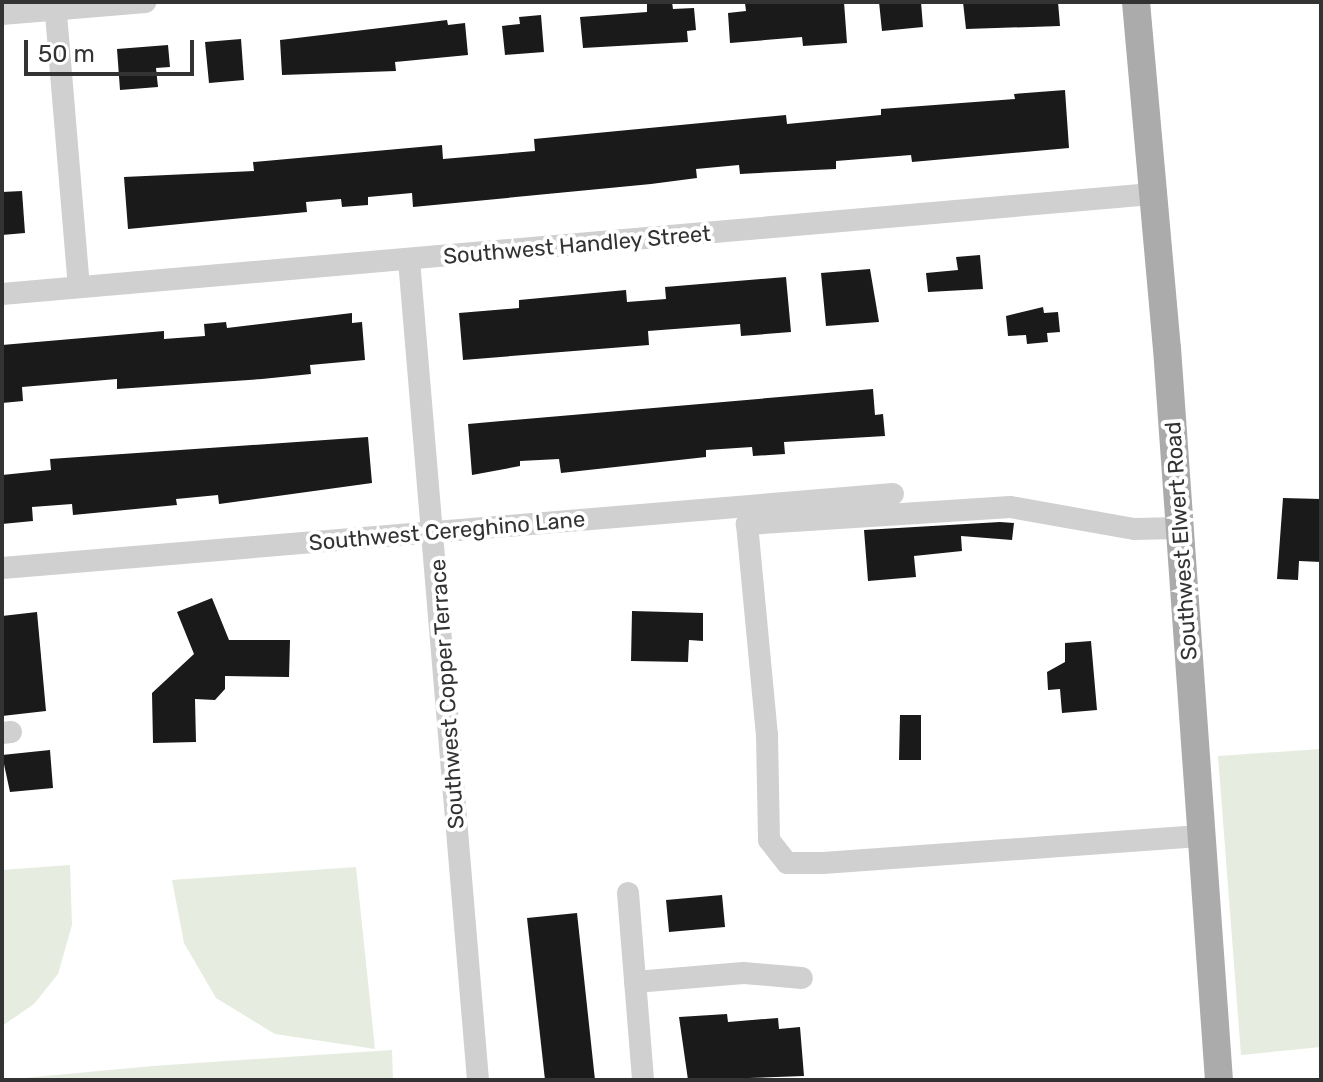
<!DOCTYPE html>
<html>
<head>
<meta charset="utf-8">
<style>
  body { margin:0 }
  #map { position:relative; width:1323px; height:1082px; overflow:hidden; background:#fff; font-family:Rubik,sans-serif }
  div>[style] { position:absolute }
  .green>* { inset:0; background:#e6ecdf }
  .building>* { inset:0; background:#1a1a1a }
  .minor>* { height:22px; margin:-11px; padding:0 11px; transform-origin:11px; border-radius:11px; background:#d0d0d0 }
  .major>* { height:28px; margin:-14px; padding:0 14px; transform-origin:14px; border-radius:14px; background:#ababab }
  span { translate:-50% -50%; white-space:nowrap; text-align:center; line-height:1.15; -webkit-text-stroke:8px #fff; paint-order:stroke }
  .street-label { font-size:22px; color:#333 }
  .frame { position:absolute; inset:0; border:4px solid #333; pointer-events:none }
  .scale { position:absolute; left:24px; top:40px; width:170px; height:36px; box-sizing:border-box; border:4px solid #333; border-top:0; padding-left:10px; font-size:24px; line-height:28px; white-space:nowrap; color:#333; -webkit-text-stroke:6px #fff; paint-order:stroke }
</style>
</head>
<body>
<div id="map">
  <div class="green">
    <i style="clip-path:polygon(1321px 749px,1321px 1047px,1241px 1055px,1218px 756px)"></i>
    <i style="clip-path:polygon(70px 865px,72px 925px,58px 974px,34px 1004px,2px 1026px,2px 870px)"></i>
    <i style="clip-path:polygon(356px 867px,375px 1049px,275px 1034px,216px 998px,184px 943px,172px 880px)"></i>
    <i style="clip-path:polygon(392px 1050px,393px 1080px,2px 1080px,153px 1066px)"></i>
  </div>
  <div class="building">
    <i style="clip-path:polygon(647px 2px,672px 2px,673px 9px,694px 8px,696px 30px,687px 31px,688px 42px,583px 48px,580px 17px,647px 12px)"></i>
    <i style="clip-path:polygon(762px 2px,844px 2px,847px 43px,803px 46px,802px 37px,730px 43px,728px 13px,746px 11px,745px 3px)"></i>
    <i style="clip-path:polygon(879px 2px,921px 2px,923px 27px,882px 31px)"></i>
    <i style="clip-path:polygon(963px 2px,1058px 2px,1060px 26px,966px 29px)"></i>
    <i style="clip-path:polygon(541px 15px,544px 52px,505px 55px,502px 26px,520px 24px,519px 17px)"></i>
    <i style="clip-path:polygon(447px 20px,448px 25px,465px 23px,468px 55px,395px 62px,396px 71px,282px 75px,280px 40px)"></i>
    <i style="clip-path:polygon(241px 39px,244px 80px,209px 83px,205px 42px)"></i>
    <i style="clip-path:polygon(168px 45px,170px 67px,156px 68px,158px 87px,120px 90px,117px 49px)"></i>
    <i style="clip-path:polygon(1065px 90px,1069px 148px,912px 162px,911px 155px,836px 161px,836px 169px,814px 170px,740px 174px,739px 165px,696px 169px,697px 178px,651px 184px,413px 207px,412px 193px,368px 197px,368px 205px,342px 207px,341px 199px,306px 202px,307px 212px,128px 229px,124px 177px,254px 171px,253px 162px,442px 145px,443px 159px,535px 151px,534px 139px,786px 115px,787px 124px,881px 115px,881px 109px,1015px 99px,1014px 94px)"></i>
    <i style="clip-path:polygon(22px 191px,25px 233px,2px 235px,2px 192px)"></i>
    <i style="clip-path:polygon(980px 255px,983px 289px,928px 292px,926px 273px,958px 270px,956px 257px)"></i>
    <i style="clip-path:polygon(870px 269px,879px 322px,826px 326px,821px 273px)"></i>
    <i style="clip-path:polygon(786px 277px,791px 332px,741px 336px,740px 324px,648px 331px,649px 345px,463px 360px,459px 313px,519px 308px,519px 300px,626px 290px,627px 302px,666px 299px,665px 287px)"></i>
    <i style="clip-path:polygon(1043px 307px,1044px 313px,1058px 312px,1060px 332px,1047px 333px,1048px 342px,1027px 344px,1026px 335px,1008px 336px,1006px 316px)"></i>
    <i style="clip-path:polygon(352px 313px,352px 323px,362px 322px,365px 360px,310px 365px,311px 374px,262px 379px,117px 389px,117px 379px,22px 387px,23px 401px,2px 403px,2px 345px,164px 331px,164px 339px,205px 336px,204px 324px,226px 322px,227px 328px)"></i>
    <i style="clip-path:polygon(873px 389px,875px 415px,883px 414px,885px 436px,784px 442px,785px 454px,753px 456px,752px 447px,706px 450px,706px 457px,561px 473px,559px 459px,520px 461px,520px 466px,472px 475px,468px 424px)"></i>
    <i style="clip-path:polygon(368px 437px,372px 483px,219px 504px,218px 495px,176px 499px,177px 505px,73px 515px,72px 504px,32px 507px,33px 521px,2px 524px,2px 475px,51px 470px,50px 459px)"></i>
    <i style="clip-path:polygon(1283px 498px,1321px 499px,1321px 562px,1299px 561px,1298px 580px,1277px 579px)"></i>
    <i style="clip-path:polygon(1000px 522px,1014px 523px,1012px 540px,961px 536px,962px 551px,914px 556px,916px 577px,868px 581px,864px 530px)"></i>
    <i style="clip-path:polygon(212px 598px,229px 640px,290px 640px,289px 677px,225px 676px,225px 689px,215px 700px,195px 699px,196px 742px,153px 743px,152px 693px,194px 654px,177px 612px)"></i>
    <i style="clip-path:polygon(632px 611px,703px 613px,703px 641px,689px 640px,688px 662px,631px 661px)"></i>
    <i style="clip-path:polygon(37px 612px,46px 711px,2px 716px,2px 616px)"></i>
    <i style="clip-path:polygon(1091px 641px,1097px 710px,1062px 713px,1060px 689px,1048px 690px,1047px 672px,1065px 662px,1065px 643px)"></i>
    <i style="clip-path:polygon(900px 715px,921px 715px,921px 760px,899px 760px)"></i>
    <i style="clip-path:polygon(50px 750px,53px 788px,10px 792px,2px 755px)"></i>
    <i style="clip-path:polygon(722px 895px,725px 927px,669px 932px,666px 900px)"></i>
    <i style="clip-path:polygon(577px 913px,595px 1080px,545px 1080px,527px 918px)"></i>
    <i style="clip-path:polygon(727px 1014px,728px 1022px,778px 1018px,779px 1029px,800px 1027px,804px 1076px,688px 1080px,679px 1017px)"></i>
  </div>
  <div class="minor">
    <i style="left:55px;top:2px;width:284px;rotate:85.2deg"></i>
    <i style="left:2px;top:14px;width:144px;rotate:-4.8deg"></i>
    <i style="left:409px;top:260px;width:823px;rotate:85.19deg"></i>
    <i style="left:2px;top:294px;width:1154px;rotate:-4.97deg"></i>
    <i style="left:1179px;top:528px;width:45px;rotate:178.7deg"></i>
    <i style="left:1134px;top:529px;width:126px;rotate:-169.9deg"></i>
    <i style="left:1010px;top:507px;width:264px;rotate:176.3deg"></i>
    <i style="left:747px;top:524px;width:212px;rotate:84.6deg"></i>
    <i style="left:767px;top:735px;width:105px;rotate:88.9deg"></i>
    <i style="left:769px;top:840px;width:29px;rotate:52deg"></i>
    <i style="left:787px;top:863px;width:36px"></i>
    <i style="left:823px;top:863px;width:381px;rotate:-4.1deg"></i>
    <i style="left:2px;top:568px;width:894px;rotate:-4.75deg"></i>
    <i style="left:2px;top:733px;width:9px;rotate:-6deg"></i>
    <i style="left:628px;top:893px;width:188px;rotate:85.4deg"></i>
    <i style="left:635px;top:982px;width:109px;rotate:-4.7deg"></i>
    <i style="left:744px;top:973px;width:58px;rotate:4.9deg"></i>
  </div>
  <div class="major">
    <i style="left:1136px;top:2px;width:347px;rotate:84.9deg"></i>
    <i style="left:1167px;top:348px;width:734px;rotate:85.94deg"></i>
  </div>
  <div class="street-label">
    <span style="left:577px;top:245px;rotate:-5deg">Southwest Handley Street</span>
    <span style="left:447px;top:531px;rotate:-5deg">Southwest Cereghino Lane</span>
    <span style="left:1181px;top:541px;rotate:-94deg">Southwest Elwert Road</span>
    <span style="left:447px;top:694px;rotate:-94deg">Southwest Copper Terrace</span>
  </div>
  <div class="frame"></div>
  <div class="scale">50 m</div>
</div>
</body>
</html>
